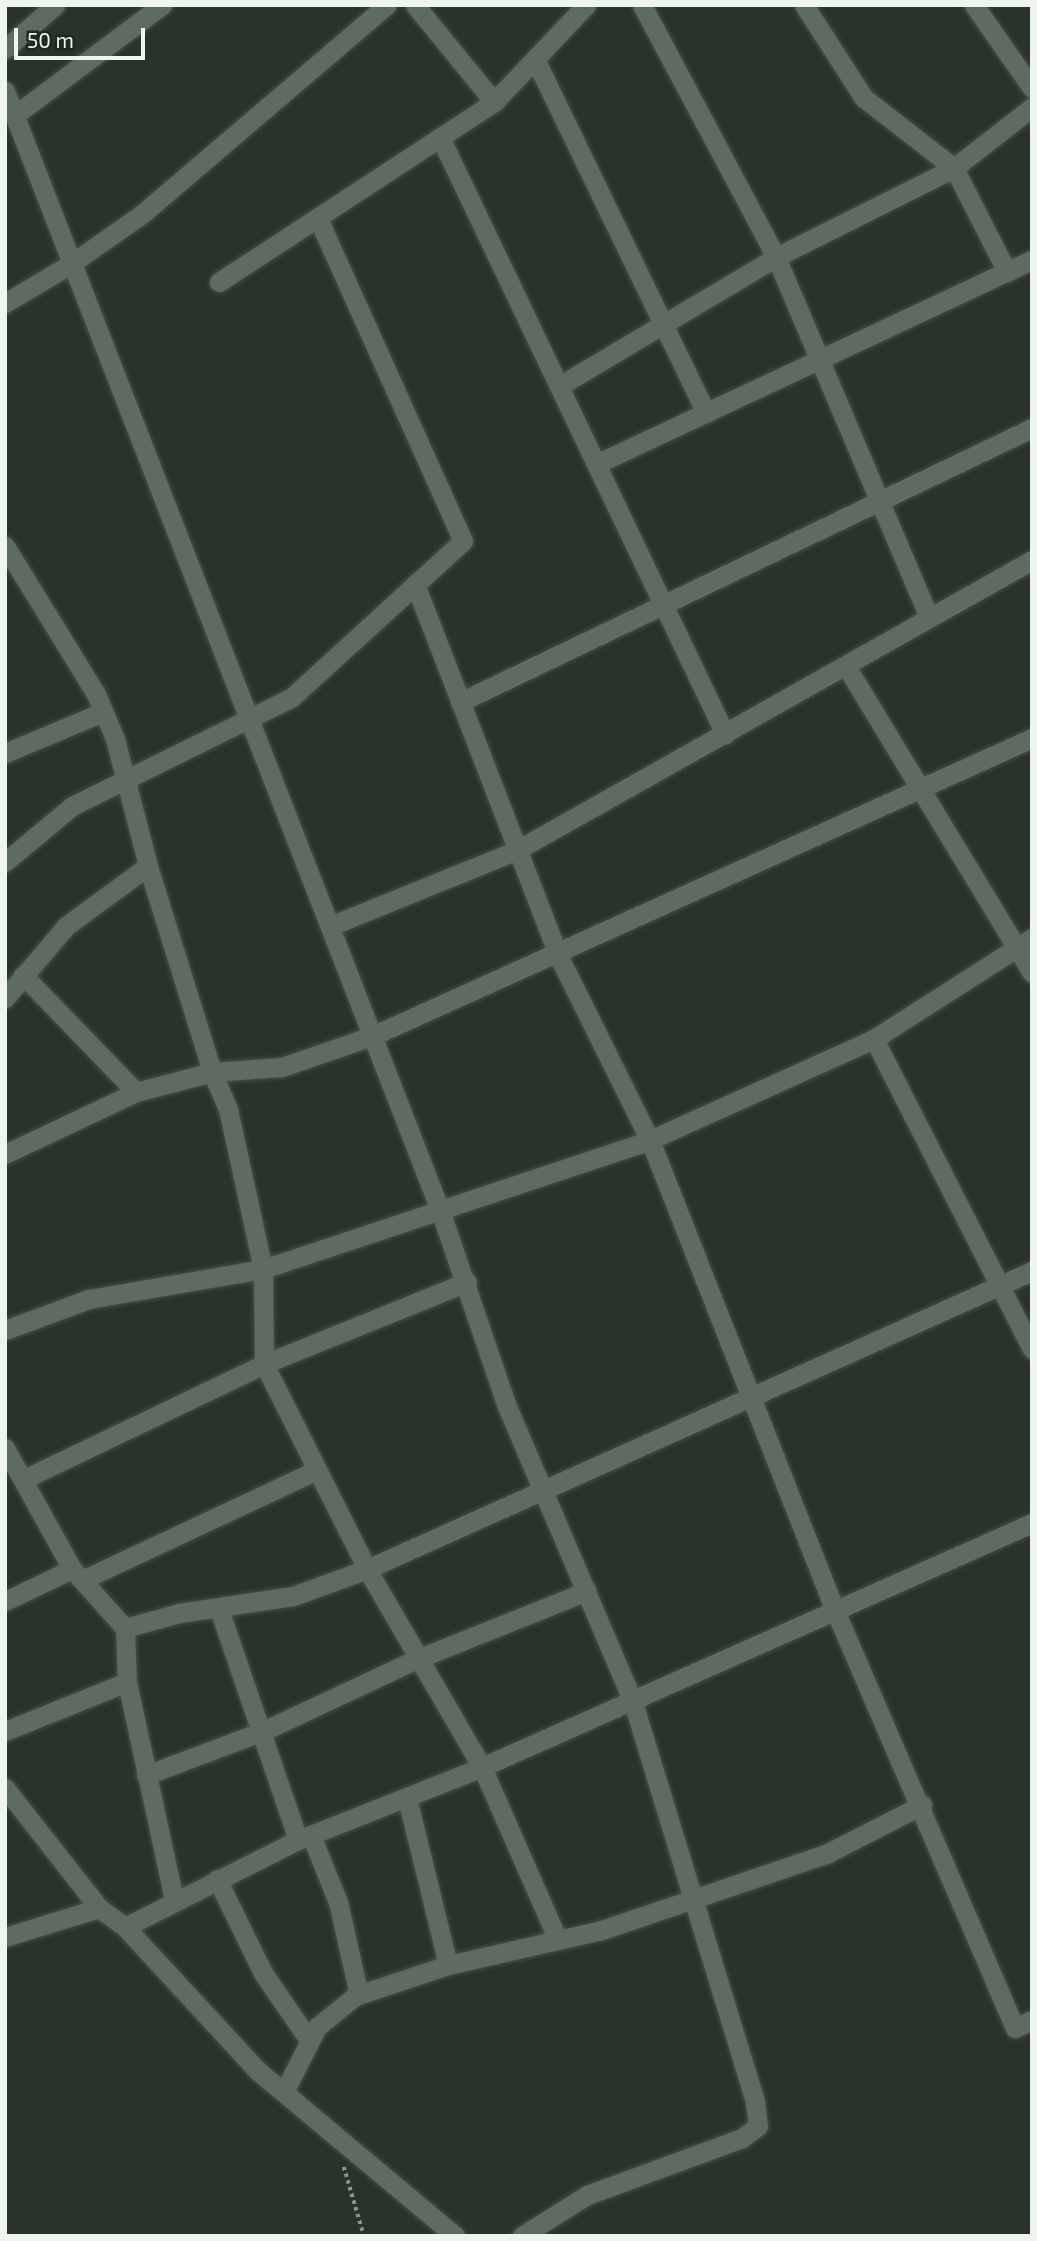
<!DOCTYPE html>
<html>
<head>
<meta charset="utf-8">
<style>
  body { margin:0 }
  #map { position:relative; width:1037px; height:2241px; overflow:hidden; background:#283329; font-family:"Exo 2",sans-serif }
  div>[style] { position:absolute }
  .path>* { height:3.5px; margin-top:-1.75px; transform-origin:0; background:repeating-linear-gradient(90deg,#8c958d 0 3.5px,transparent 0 7px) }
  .roads { filter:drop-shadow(0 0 2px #464f47) drop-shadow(0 0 2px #464f47) }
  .minor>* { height:19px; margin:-9.5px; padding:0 9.5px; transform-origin:9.5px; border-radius:9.5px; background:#5e6b60 }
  span { translate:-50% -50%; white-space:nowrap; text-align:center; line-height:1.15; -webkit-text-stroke:5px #1e2920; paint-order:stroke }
  .frame { position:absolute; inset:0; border:7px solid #eef5ef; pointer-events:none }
  .scale { position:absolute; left:14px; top:28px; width:131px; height:32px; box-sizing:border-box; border:4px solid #eef5ef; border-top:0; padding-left:9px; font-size:21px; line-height:24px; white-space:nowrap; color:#eef5ef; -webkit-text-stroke:5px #1e2920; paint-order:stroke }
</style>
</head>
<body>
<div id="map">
  <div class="path">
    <i style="left:344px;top:2167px;width:72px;rotate:73.8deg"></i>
  </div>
  <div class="roads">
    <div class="minor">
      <i style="left:415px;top:5px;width:125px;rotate:50.8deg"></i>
      <i style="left:642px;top:5px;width:285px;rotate:62deg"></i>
      <i style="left:776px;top:257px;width:392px;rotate:67deg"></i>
      <i style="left:804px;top:5px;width:111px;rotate:57.2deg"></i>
      <i style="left:864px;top:98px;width:114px;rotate:37.9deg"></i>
      <i style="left:954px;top:168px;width:117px;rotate:63deg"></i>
      <i style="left:974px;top:5px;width:101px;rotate:55.1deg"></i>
      <i style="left:5px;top:49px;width:67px;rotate:-41.3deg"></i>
      <i style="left:535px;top:59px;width:393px;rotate:64.2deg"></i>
      <i style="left:5px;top:91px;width:1201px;rotate:68.76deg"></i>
      <i style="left:440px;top:1210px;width:205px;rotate:71.2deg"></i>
      <i style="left:506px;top:1404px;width:321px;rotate:66.9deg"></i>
      <i style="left:632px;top:1699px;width:421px;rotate:73deg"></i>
      <i style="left:755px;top:2102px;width:24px;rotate:83deg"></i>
      <i style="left:758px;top:2126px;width:20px;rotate:143deg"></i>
      <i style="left:742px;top:2138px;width:165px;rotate:159.8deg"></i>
      <i style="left:587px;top:2195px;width:77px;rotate:147.8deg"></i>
      <i style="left:15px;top:115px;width:184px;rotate:-36.8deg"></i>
      <i style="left:440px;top:137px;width:662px;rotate:64.48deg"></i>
      <i style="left:219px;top:282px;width:329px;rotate:-33.2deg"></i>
      <i style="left:494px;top:102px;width:134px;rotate:-46.5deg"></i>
      <i style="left:5px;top:303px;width:78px;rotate:-30.8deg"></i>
      <i style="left:72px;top:263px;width:85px;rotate:-35deg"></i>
      <i style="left:142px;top:214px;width:322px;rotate:-40.5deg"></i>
      <i style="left:559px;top:386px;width:252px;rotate:-30.7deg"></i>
      <i style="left:776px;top:257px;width:199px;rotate:-26.6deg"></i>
      <i style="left:954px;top:168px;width:99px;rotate:-38deg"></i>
      <i style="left:596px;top:464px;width:481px;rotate:-25.1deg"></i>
      <i style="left:5px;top:546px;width:174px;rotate:58.4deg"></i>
      <i style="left:96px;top:694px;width:49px;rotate:67.1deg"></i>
      <i style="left:115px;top:739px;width:131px;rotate:75.4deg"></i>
      <i style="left:148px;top:866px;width:216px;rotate:72.7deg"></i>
      <i style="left:212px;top:1072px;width:40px;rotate:66.6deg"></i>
      <i style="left:228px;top:1109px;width:164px;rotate:77.7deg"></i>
      <i style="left:263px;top:1269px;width:95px;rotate:89.4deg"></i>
      <i style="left:264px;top:1364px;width:229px;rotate:63.3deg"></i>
      <i style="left:367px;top:1569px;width:229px;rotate:59.9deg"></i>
      <i style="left:482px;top:1767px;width:187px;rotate:66.3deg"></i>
      <i style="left:415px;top:584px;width:398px;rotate:68.9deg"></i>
      <i style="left:558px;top:955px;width:207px;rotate:63.6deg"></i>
      <i style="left:650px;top:1140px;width:503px;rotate:68.54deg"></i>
      <i style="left:834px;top:1608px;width:457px;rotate:66.7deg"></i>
      <i style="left:1015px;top:2028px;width:19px;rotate:-25deg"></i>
      <i style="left:846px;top:666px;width:359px;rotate:58.8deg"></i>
      <i style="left:460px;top:702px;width:634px;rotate:-25.6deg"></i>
      <i style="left:5px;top:753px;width:106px;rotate:-22.7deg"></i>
      <i style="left:5px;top:862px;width:87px;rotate:-39.9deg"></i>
      <i style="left:72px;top:806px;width:244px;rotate:-26.3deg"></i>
      <i style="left:291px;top:698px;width:233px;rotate:-42.4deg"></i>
      <i style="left:463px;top:541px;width:354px;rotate:-114.2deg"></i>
      <i style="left:330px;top:926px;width:202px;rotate:-22.1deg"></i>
      <i style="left:517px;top:850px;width:591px;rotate:-29.38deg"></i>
      <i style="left:23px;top:975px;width:163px;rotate:46deg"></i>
      <i style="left:5px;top:998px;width:94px;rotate:-49.7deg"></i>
      <i style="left:66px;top:926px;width:102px;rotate:-36.2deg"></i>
      <i style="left:874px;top:1039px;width:348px;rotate:63deg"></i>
      <i style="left:5px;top:1154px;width:145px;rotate:-25.3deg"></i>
      <i style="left:136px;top:1092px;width:79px;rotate:-14.7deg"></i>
      <i style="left:212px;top:1072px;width:70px;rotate:-4.1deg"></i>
      <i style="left:282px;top:1067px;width:95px;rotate:-19deg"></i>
      <i style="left:372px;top:1036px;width:724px;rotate:-24.3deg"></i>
      <i style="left:5px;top:1330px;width:90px;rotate:-20.3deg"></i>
      <i style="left:89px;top:1299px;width:177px;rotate:-9.8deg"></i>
      <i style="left:263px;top:1269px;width:408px;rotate:-18.4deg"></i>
      <i style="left:650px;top:1140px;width:246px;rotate:-24.3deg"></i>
      <i style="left:874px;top:1039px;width:188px;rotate:-32.6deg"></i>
      <i style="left:5px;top:1448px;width:138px;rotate:61deg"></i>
      <i style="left:72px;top:1569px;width:79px;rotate:48.1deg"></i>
      <i style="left:125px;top:1628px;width:54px;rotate:87.9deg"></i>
      <i style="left:127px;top:1682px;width:222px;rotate:77.8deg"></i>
      <i style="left:24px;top:1479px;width:266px;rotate:-25.6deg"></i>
      <i style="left:264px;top:1364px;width:219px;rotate:-22deg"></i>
      <i style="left:82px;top:1580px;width:259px;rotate:-25.1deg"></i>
      <i style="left:5px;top:1601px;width:74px;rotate:-25.5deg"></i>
      <i style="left:219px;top:1609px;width:244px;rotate:71.1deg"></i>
      <i style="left:125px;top:1628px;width:56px;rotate:-15.5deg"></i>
      <i style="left:179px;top:1613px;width:115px;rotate:-8.5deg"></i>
      <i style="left:293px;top:1596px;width:79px;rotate:-20deg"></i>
      <i style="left:367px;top:1569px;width:729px;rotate:-24.14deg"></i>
      <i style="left:5px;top:1731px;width:131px;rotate:-21.9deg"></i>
      <i style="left:146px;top:1775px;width:125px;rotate:-20.6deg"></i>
      <i style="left:263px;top:1731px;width:170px;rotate:-25.1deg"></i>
      <i style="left:417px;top:1659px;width:183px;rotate:-21.8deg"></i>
      <i style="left:5px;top:1788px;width:152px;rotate:51.9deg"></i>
      <i style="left:99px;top:1908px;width:32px;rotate:36deg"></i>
      <i style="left:125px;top:1927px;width:196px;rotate:47.3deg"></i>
      <i style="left:258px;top:2071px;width:257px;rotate:39.9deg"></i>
      <i style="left:407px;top:1798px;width:172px;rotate:76.2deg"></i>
      <i style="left:311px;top:1835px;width:72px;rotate:68.1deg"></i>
      <i style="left:338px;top:1902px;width:95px;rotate:77.3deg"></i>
      <i style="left:217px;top:1879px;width:105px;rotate:63.9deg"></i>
      <i style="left:263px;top:1973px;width:81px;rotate:55.5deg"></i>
      <i style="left:125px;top:1927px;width:194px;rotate:-26.7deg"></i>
      <i style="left:298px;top:1840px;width:198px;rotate:-21.6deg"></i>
      <i style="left:482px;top:1767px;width:602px;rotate:-23.92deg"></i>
      <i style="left:5px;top:1937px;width:98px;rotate:-17.1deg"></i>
      <i style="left:284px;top:2092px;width:73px;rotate:-63.1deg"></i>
      <i style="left:317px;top:2027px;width:49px;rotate:-39.2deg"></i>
      <i style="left:355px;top:1996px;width:98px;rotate:-18.4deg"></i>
      <i style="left:448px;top:1965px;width:158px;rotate:-12.8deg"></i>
      <i style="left:602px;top:1930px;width:239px;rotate:-18.8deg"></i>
      <i style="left:828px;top:1853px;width:106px;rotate:-27.1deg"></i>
    </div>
  </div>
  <div class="frame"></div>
  <div class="scale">50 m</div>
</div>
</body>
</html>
